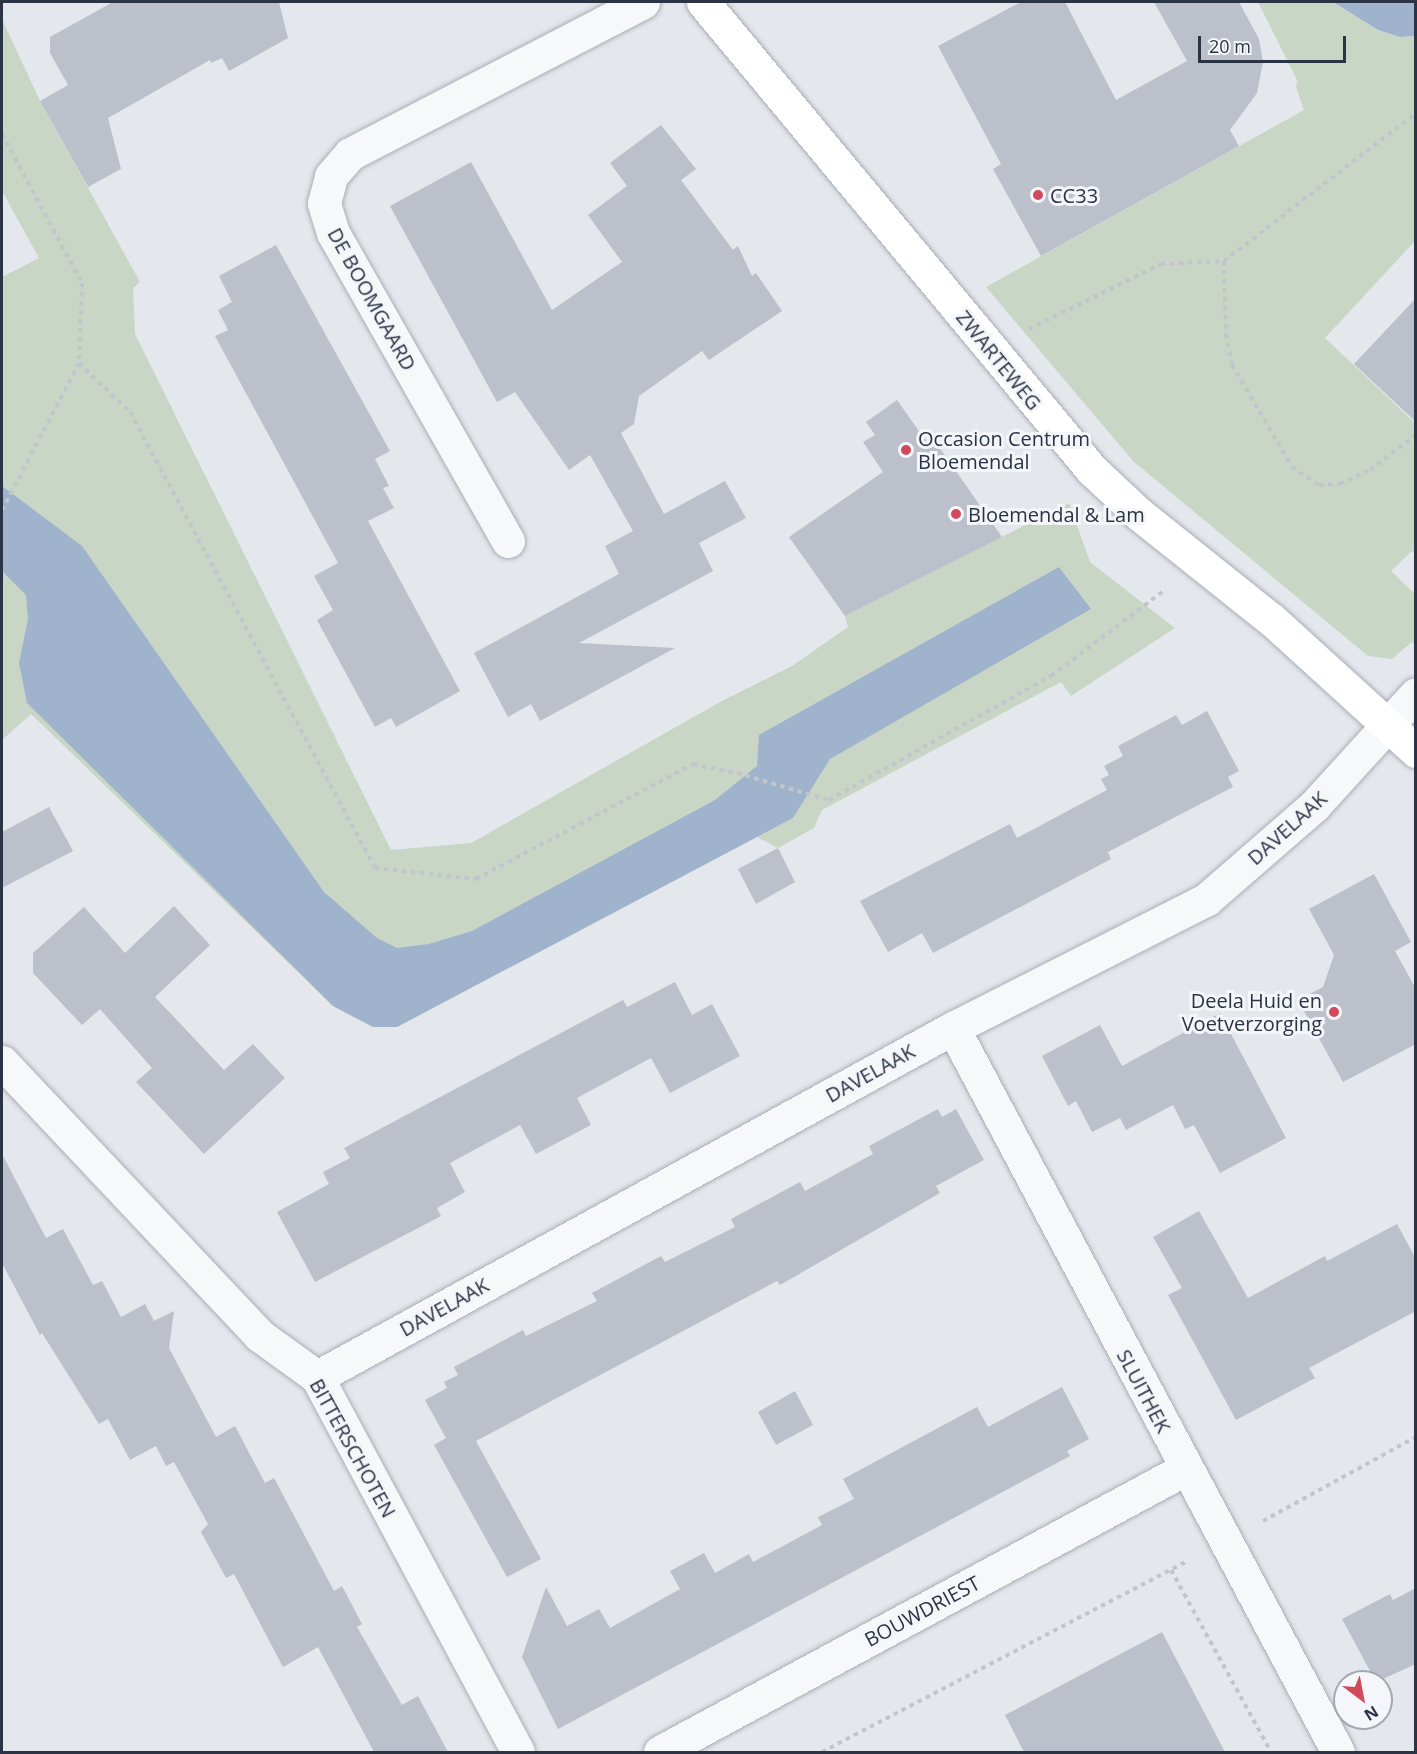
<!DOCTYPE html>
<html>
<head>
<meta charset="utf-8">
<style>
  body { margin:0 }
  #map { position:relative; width:1417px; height:1754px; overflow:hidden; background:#e4e7ec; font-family:"Open Sans",sans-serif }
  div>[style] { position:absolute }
  .green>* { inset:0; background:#c9d6c5 }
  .water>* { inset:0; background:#9fb4cc }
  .building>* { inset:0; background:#bbc0ca }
  .path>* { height:4px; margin-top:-2px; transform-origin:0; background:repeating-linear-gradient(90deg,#c2c5cb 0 4.5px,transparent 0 9px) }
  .roads { filter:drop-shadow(0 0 2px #a9aeb7) drop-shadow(0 0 2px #a9aeb7) }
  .street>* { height:33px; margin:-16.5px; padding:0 16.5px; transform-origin:16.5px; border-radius:16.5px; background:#f7f8fa }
  .secondary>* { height:33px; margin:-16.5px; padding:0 16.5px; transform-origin:16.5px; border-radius:16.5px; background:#fff }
  .dots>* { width:16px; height:16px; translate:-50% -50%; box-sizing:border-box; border:3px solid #f4f6f9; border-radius:50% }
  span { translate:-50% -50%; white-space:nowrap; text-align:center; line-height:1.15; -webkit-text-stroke:6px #f4f6f9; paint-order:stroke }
  .poi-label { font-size:20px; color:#2b3445 }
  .left { translate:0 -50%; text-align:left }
  .right { translate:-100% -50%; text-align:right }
  .street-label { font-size:20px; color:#2b3445 }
  .frame { position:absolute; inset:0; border:3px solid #2b3445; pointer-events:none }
  .north { position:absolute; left:1333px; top:1670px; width:60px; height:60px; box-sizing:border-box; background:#f4f6f9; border:2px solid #a4a8b1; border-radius:50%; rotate:148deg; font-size:16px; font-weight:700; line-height:24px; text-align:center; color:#2b3445 }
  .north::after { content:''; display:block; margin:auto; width:21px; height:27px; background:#d1495b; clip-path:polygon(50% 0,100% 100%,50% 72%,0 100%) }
  .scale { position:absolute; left:1198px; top:36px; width:148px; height:27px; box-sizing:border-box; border:3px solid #2b3445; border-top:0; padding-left:8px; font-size:18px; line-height:21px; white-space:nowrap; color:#2b3445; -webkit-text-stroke:4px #f4f6f9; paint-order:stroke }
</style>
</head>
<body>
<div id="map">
  <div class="green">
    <i style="clip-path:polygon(1258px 2px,1333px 2px,1378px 30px,1400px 37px,1415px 36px,1415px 241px,1325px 338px,1415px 423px,1415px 554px,1412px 551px,1391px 571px,1415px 594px,1415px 645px,1412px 642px,1392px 659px,1368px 656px,1133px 461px,986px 287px,1304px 110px,1296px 87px,1297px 80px)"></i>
    <i style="clip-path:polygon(2px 19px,40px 101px,140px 282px,133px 288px,135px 334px,391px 850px,471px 843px,720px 702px,792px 666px,848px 627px,845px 616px,1069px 503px,1090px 562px,1175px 628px,1071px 696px,1061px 682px,822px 810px,814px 828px,778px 848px,757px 837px,397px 1027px,373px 1027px,333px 1006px,31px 714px,2px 740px,2px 277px,39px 258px,2px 191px)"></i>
  </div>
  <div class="water">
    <i style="clip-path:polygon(1333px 2px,1415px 2px,1415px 36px,1400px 37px,1378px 30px)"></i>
    <i style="clip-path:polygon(2px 486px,82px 546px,324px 892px,377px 938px,397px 948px,429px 944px,472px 931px,715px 800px,757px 766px,759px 735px,1059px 567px,1091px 609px,830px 759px,793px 818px,397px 1027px,373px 1027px,333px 1006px,27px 703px,19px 663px,28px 619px,26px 595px,2px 571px)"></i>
  </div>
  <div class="building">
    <i style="clip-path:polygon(113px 2px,279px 2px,288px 38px,229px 71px,222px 58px,211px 63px,210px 60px,108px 118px,121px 169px,88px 187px,40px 101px,68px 85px,50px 53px,50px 37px)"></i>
    <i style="clip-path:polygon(1021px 2px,1065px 2px,1116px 100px,1187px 61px,1154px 2px,1239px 2px,1259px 39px,1263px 62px,1257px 93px,1230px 130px,1239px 146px,1041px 256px,993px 169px,1001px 164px,938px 46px)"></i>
    <i style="clip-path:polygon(661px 125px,696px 169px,681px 180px,733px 250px,738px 246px,752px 276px,756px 273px,782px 311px,709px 360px,702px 351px,639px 396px,634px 424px,621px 433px,664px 514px,725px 481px,746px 518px,699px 543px,713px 571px,579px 643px,675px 648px,540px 721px,531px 704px,508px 717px,474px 653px,619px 574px,605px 546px,633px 531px,590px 455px,569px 470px,515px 392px,497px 402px,390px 206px,471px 162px,552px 310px,622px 262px,588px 215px,627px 186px,610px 163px)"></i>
    <i style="clip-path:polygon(276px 245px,390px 451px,375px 459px,389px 486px,383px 488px,394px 508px,368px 521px,460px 691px,396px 727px,391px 718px,375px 727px,317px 620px,333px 610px,314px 576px,338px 563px,215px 336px,228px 330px,218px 310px,232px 302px,219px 276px)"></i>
    <i style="clip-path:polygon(1416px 298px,1416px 422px,1354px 364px)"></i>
    <i style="clip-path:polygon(897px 400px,931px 448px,937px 444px,1002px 537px,845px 616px,789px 537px,883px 472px,863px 442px,875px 435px,866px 422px)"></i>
    <i style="clip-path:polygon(1207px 711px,1239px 771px,1228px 777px,1233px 787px,1108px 852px,1111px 859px,933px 953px,922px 933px,888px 952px,860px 901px,1010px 824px,1017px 838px,1107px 790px,1101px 779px,1109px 775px,1104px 766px,1123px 756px,1118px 746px,1176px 715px,1182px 725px)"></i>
    <i style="clip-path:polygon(49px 807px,73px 851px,2px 888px,2px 832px)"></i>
    <i style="clip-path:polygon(778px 848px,795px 882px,756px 904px,738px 869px)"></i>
    <i style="clip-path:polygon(1374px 874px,1411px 942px,1395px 951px,1416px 989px,1416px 1044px,1343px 1082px,1298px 1000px,1323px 987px,1334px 955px,1309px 909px)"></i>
    <i style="clip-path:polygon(174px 906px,210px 945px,155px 997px,224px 1070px,253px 1044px,285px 1078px,204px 1154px,136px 1082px,152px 1068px,100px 1009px,82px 1025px,33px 973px,33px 953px,84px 907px,125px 953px)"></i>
    <i style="clip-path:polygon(675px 982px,692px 1015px,712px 1004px,740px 1056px,670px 1093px,651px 1058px,577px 1098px,591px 1125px,536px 1154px,520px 1125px,450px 1163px,465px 1192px,437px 1208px,441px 1216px,315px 1282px,277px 1212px,329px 1184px,323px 1172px,350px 1158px,344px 1148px,623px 1000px,627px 1007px)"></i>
    <i style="clip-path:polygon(1220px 1013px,1286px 1138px,1220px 1173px,1194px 1125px,1185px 1129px,1173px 1105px,1126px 1130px,1120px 1118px,1092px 1132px,1076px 1101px,1068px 1106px,1042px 1056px,1100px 1025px,1122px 1066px)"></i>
    <i style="clip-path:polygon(938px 1109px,942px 1117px,956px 1109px,984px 1160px,936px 1186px,940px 1193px,780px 1285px,777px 1281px,476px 1441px,541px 1559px,507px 1577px,434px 1445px,446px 1438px,425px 1400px,447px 1388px,444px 1382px,458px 1375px,454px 1367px,523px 1330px,526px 1336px,597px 1301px,592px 1293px,661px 1256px,665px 1262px,735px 1227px,731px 1219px,800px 1182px,805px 1191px,873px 1154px,869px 1146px)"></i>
    <i style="clip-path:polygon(2px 1154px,46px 1238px,63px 1229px,93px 1285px,102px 1281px,121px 1317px,145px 1304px,154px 1321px,174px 1311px,169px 1348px,216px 1437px,235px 1426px,265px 1483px,274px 1478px,334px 1591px,342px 1586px,362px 1624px,357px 1627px,402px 1705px,418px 1696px,448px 1752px,374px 1752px,318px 1647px,283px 1667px,234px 1574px,226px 1578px,201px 1532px,208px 1524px,174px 1462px,166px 1466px,156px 1446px,130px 1460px,108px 1419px,99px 1424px,42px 1333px,40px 1335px,2px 1263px)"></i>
    <i style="clip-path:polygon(1199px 1211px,1248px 1298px,1325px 1256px,1327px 1261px,1397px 1224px,1416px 1259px,1416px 1311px,1309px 1368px,1315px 1378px,1236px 1420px,1168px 1295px,1182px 1288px,1153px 1237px)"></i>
    <i style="clip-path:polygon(1062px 1387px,1089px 1439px,1067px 1451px,1070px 1456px,558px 1729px,522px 1657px,546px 1587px,567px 1626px,599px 1609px,610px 1628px,680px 1589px,670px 1571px,704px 1553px,715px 1573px,749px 1554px,753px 1562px,822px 1525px,818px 1517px,854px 1499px,843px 1479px,951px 1421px,977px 1407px,988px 1427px)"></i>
    <i style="clip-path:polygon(795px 1391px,813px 1425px,776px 1445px,758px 1412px)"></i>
    <i style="clip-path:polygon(1416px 1588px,1416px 1664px,1376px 1682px,1342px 1619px,1390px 1594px,1393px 1600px)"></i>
    <i style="clip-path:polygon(1162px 1632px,1225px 1752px,1024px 1752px,1005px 1715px)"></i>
  </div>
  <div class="path">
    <i style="left:2px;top:134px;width:169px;rotate:61.8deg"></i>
    <i style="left:82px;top:283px;width:80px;rotate:92.1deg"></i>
    <i style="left:79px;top:363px;width:166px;rotate:117.6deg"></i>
    <i style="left:1224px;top:261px;width:73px;rotate:88.4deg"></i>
    <i style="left:1226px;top:334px;width:32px;rotate:79deg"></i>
    <i style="left:1232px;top:365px;width:118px;rotate:59.5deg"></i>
    <i style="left:1292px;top:467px;width:32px;rotate:34deg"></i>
    <i style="left:1319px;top:485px;width:21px;rotate:-3deg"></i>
    <i style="left:1340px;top:484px;width:33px;rotate:-25deg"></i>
    <i style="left:1370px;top:470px;width:58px;rotate:-37.3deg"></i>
    <i style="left:1029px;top:329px;width:147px;rotate:-26.2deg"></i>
    <i style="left:1161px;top:264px;width:63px;rotate:-2.7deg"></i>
    <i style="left:1224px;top:261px;width:242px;rotate:-37.6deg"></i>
    <i style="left:79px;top:363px;width:71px;rotate:43.9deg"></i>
    <i style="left:130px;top:412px;width:518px;rotate:61.75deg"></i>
    <i style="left:375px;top:868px;width:102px;rotate:6.2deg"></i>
    <i style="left:476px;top:879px;width:246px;rotate:-27.9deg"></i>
    <i style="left:693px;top:764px;width:45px;rotate:11.6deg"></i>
    <i style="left:737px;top:773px;width:96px;rotate:16.4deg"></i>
    <i style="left:829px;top:800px;width:254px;rotate:-29.2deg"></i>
    <i style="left:1051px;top:676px;width:144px;rotate:-37.1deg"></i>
    <i style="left:1263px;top:1521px;width:175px;rotate:-28.8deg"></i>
    <i style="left:1171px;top:1570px;width:208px;rotate:61.2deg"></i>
    <i style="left:822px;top:1752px;width:413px;rotate:-27.6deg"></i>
  </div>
  <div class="roads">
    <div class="street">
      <i style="left:508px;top:541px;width:354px;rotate:-119.6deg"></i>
      <i style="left:333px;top:233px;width:31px;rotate:-107deg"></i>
      <i style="left:324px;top:203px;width:28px;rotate:-75deg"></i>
      <i style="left:331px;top:176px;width:29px;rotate:-49deg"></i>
      <i style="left:350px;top:154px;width:330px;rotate:-27.4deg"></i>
      <i style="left:953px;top:1028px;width:820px;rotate:62deg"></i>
      <i style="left:2px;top:1062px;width:375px;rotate:46.7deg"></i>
      <i style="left:259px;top:1335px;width:72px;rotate:35.9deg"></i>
      <i style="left:317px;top:1377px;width:425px;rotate:61.8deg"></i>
      <i style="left:317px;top:1377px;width:725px;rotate:-28.76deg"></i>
      <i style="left:953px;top:1028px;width:285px;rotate:-26.9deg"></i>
      <i style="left:1207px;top:899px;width:142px;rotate:-41deg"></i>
      <i style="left:1314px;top:806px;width:151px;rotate:-47.7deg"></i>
      <i style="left:660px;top:1752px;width:596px;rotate:-28.33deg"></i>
    </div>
    <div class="secondary">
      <i style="left:703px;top:2px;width:609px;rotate:50.27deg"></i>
      <i style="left:1092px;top:470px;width:64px;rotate:43.1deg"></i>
      <i style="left:1139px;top:514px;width:170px;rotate:38.6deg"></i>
      <i style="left:1272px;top:620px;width:195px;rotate:42.3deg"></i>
    </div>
  </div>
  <div class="dots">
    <i style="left:1038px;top:195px;background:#d1495b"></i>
    <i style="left:906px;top:450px;background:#d1495b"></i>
    <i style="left:956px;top:514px;background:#d1495b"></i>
    <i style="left:1334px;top:1012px;background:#d1495b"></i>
  </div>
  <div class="poi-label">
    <span class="left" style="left:1050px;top:195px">CC33</span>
    <span class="left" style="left:918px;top:450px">Occasion Centrum<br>Bloemendal</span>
    <span class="left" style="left:968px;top:514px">Bloemendal &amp; Lam</span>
    <span class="right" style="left:1322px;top:1012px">Deela Huid en<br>Voetverzorging</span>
  </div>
  <div class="street-label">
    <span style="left:372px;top:299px;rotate:61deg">DE BOOMGAARD</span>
    <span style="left:999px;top:360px;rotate:51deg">ZWARTEWEG</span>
    <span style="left:1287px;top:828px;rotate:-42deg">DAVELAAK</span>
    <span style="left:870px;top:1073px;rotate:-29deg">DAVELAAK</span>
    <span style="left:444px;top:1307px;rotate:-29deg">DAVELAAK</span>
    <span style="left:1144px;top:1391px;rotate:62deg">SLUITHEK</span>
    <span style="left:353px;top:1448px;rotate:61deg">BITTERSCHOTEN</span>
    <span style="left:922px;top:1611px;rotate:-28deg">BOUWDRIEST</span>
  </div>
  <div class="frame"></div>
  <div class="north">N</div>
  <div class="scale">20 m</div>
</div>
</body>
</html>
